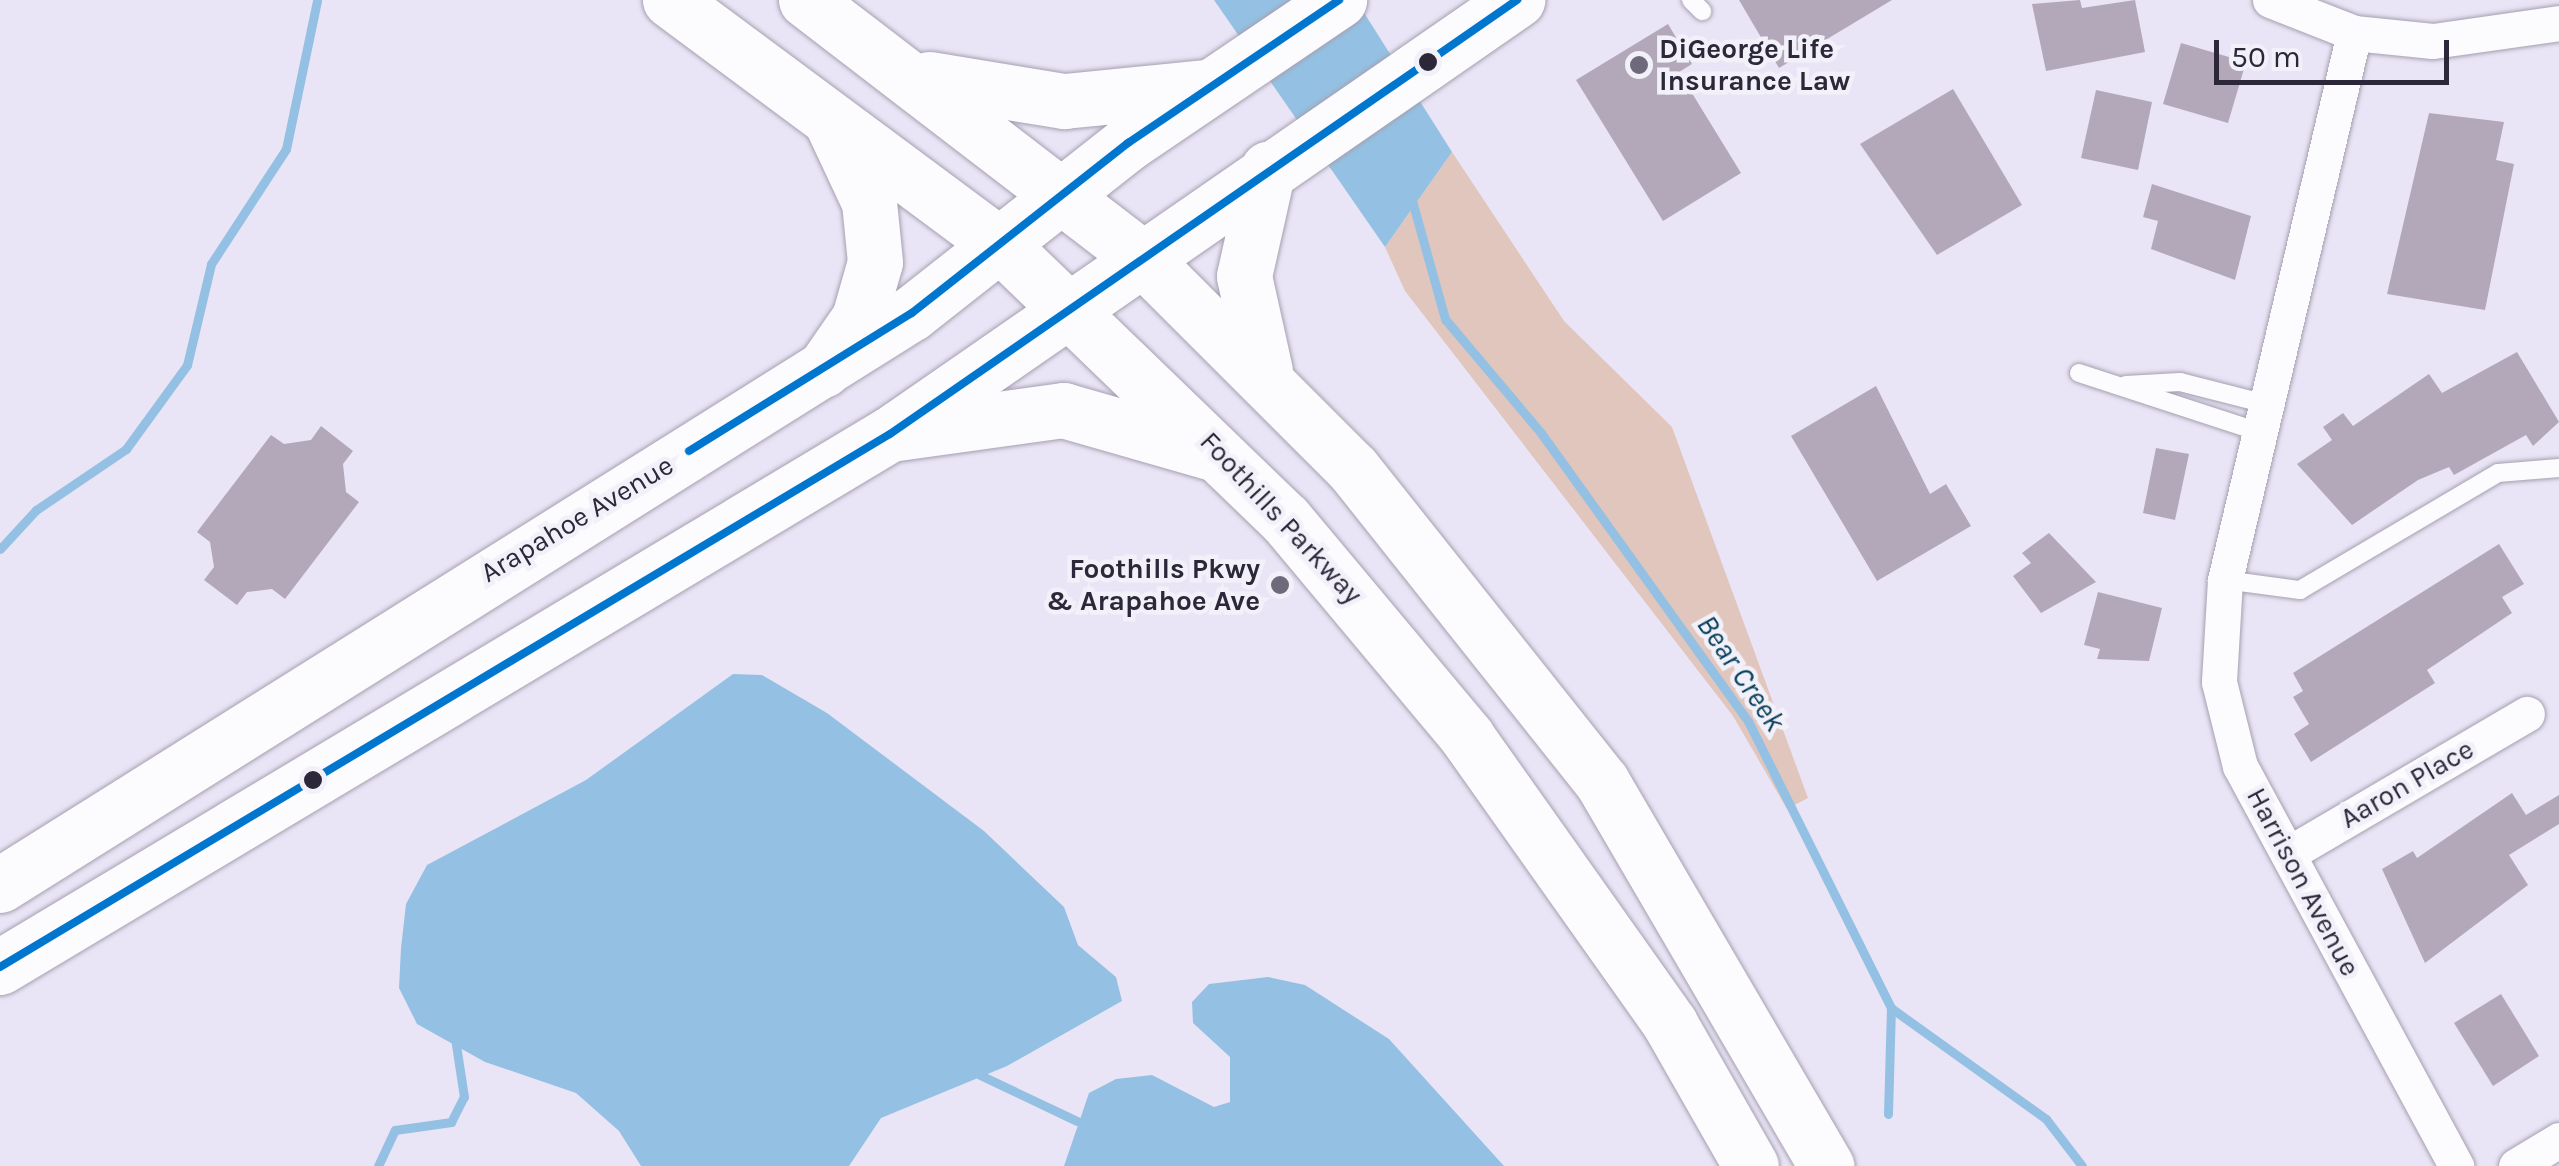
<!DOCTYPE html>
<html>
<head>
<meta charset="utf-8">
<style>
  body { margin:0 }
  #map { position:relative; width:2559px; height:1166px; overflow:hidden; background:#eae5f6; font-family:Karla,sans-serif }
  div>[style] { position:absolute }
  .green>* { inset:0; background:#e0c6bc }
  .water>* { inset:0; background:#94c1e3 }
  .stream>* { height:9px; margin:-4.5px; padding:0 4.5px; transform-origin:4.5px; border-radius:4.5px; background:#94c1e3 }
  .building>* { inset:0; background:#b2a8ba }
  .roads { filter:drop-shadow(0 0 2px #a5a0b0) drop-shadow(0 0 2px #a5a0b0) }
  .service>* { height:18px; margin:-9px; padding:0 9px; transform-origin:9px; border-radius:9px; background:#fcfbfe }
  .minor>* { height:35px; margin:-17.5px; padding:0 17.5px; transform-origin:17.5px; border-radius:17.5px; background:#fcfbfe }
  .primary>* { height:55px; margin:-27.5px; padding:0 27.5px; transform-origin:27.5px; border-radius:27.5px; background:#fcfbfe }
  .trunk>* { height:55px; margin:-27.5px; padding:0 27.5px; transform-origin:27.5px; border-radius:27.5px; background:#fcfbfe }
  .bus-1>* { height:8px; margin:-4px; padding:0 4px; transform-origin:4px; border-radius:4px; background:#0076ce }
  .dots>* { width:28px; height:28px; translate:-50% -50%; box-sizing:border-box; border:5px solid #f2f0f9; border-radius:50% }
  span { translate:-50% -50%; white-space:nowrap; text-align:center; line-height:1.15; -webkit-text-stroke:9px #f2f0f9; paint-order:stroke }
  .poi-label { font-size:28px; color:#2c2739; font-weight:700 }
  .left { translate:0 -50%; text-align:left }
  .right { translate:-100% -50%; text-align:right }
  .street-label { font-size:28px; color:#2c2739 }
  .water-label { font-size:30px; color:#0a415d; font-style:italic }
  .scale { position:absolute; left:2214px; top:40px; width:235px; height:45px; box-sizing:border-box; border:5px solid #2c2739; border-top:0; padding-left:12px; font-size:30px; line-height:35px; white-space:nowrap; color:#2c2739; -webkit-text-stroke:8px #f2f0f9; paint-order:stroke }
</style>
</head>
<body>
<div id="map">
  <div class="green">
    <i style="clip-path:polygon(1452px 152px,1564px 321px,1672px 427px,1808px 798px,1787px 809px,1733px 716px,1405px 291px,1385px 247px)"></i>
  </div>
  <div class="water">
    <i style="clip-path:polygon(1214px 0,1356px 0,1452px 152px,1385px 247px)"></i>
    <i style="clip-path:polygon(733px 674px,762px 675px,827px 713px,984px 831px,1064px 907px,1078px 945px,1116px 977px,1122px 1001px,1007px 1066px,881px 1118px,849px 1166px,641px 1166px,619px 1131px,576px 1093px,485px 1062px,417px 1024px,399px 988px,401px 948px,406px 904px,427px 865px,586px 780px)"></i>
    <i style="clip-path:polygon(1268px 977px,1305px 985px,1389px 1039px,1504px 1166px,1064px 1166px,1089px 1093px,1116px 1079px,1152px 1075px,1214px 1107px,1230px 1102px,1230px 1057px,1193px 1023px,1192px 1002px,1209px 984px)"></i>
  </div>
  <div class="stream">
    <i style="left:1411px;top:197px;width:127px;rotate:74.4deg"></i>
    <i style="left:1445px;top:319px;width:149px;rotate:49.9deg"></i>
    <i style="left:1541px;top:433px;width:355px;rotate:54.3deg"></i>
    <i style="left:1748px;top:721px;width:321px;rotate:63.5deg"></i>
    <i style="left:1891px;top:1008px;width:191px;rotate:35.6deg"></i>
    <i style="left:2046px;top:1119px;width:59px;rotate:52.5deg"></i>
    <i style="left:0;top:549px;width:53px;rotate:-47.3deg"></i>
    <i style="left:36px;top:510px;width:109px;rotate:-34.1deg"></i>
    <i style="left:126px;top:449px;width:104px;rotate:-54deg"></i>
    <i style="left:187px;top:365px;width:104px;rotate:-76.6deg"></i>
    <i style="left:211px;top:264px;width:137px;rotate:-56.9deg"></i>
    <i style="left:286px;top:149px;width:152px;rotate:-78.2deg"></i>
    <i style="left:980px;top:1075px;width:107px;rotate:25.4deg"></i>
    <i style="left:1888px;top:1114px;width:106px;rotate:-88.4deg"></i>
    <i style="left:378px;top:1166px;width:40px;rotate:-65deg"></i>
    <i style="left:395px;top:1130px;width:57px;rotate:-8.1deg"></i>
    <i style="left:451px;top:1122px;width:28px;rotate:-63deg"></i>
    <i style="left:464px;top:1097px;width:60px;rotate:-98.7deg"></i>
  </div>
  <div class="building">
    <i style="clip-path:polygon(1739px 0,1892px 0,1779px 68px)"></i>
    <i style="clip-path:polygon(2080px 0,2082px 8px,2135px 0,2145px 52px,2046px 71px,2032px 4px)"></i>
    <i style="clip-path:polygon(1668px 24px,1692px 64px,1679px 72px,1741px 173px,1663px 221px,1576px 80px)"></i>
    <i style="clip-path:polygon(2181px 43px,2246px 62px,2228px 123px,2163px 104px)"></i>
    <i style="clip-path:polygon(1953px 89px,2022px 205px,1937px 255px,1860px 144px)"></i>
    <i style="clip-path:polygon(2096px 90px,2152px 102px,2138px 170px,2081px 158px)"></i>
    <i style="clip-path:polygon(2429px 113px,2504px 122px,2496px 160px,2514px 164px,2485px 310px,2387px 294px)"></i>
    <i style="clip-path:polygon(2152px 184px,2251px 216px,2235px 280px,2151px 249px,2158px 221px,2143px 217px)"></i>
    <i style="clip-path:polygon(2517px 352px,2559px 422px,2533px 446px,2526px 435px,2454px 475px,2449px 467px,2418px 480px,2352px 525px,2297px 464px,2332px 440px,2323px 427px,2343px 413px,2353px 426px,2429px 374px,2442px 393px)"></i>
    <i style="clip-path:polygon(1876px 386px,1930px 494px,1946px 484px,1971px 526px,1877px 581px,1791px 436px)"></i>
    <i style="clip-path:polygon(321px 426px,353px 451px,343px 464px,346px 492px,359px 502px,285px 599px,272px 589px,247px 592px,237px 605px,204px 580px,214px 567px,210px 542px,197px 532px,271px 435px,284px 444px,311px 440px)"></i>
    <i style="clip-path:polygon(2156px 448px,2189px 454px,2175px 520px,2143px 513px)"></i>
    <i style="clip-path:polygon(2049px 533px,2096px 582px,2041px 613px,2013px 576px,2031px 563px,2022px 553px)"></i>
    <i style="clip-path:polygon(2499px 544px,2524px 584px,2502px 597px,2512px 613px,2427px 670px,2435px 683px,2311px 762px,2294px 734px,2309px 724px,2293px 697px,2303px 691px,2293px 673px)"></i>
    <i style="clip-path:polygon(2098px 592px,2162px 608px,2149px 661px,2097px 659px,2100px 649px,2084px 645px)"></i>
    <i style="clip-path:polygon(2512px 793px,2526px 815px,2559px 795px,2559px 824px,2509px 855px,2528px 885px,2425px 963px,2382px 869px,2413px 851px,2417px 858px)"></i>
    <i style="clip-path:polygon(2501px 994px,2539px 1056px,2493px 1086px,2454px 1023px)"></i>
  </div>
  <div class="roads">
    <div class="service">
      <i style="left:1691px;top:0;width:16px;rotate:45deg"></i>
      <i style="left:2079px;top:373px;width:189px;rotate:18.1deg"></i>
      <i style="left:2126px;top:385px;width:54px;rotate:-3.2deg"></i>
      <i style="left:2180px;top:382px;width:89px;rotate:14.3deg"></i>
      <i style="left:2225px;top:580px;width:76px;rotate:7.6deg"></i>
      <i style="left:2300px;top:590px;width:230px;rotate:-30.6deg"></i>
      <i style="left:2498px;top:473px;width:61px;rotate:-4.7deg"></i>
    </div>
    <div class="minor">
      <i style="left:2270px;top:0;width:90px;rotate:21.4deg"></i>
      <i style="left:2354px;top:33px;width:79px;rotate:5.8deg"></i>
      <i style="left:2433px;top:41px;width:127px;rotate:-8.1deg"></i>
      <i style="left:2354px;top:33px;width:562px;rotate:103.27deg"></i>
      <i style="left:2225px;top:580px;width:102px;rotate:93.4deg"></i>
      <i style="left:2219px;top:682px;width:87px;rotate:76deg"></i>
      <i style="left:2240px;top:766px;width:455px;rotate:61.6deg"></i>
      <i style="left:2288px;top:854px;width:277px;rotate:-30.4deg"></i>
      <i style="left:2516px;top:1166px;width:50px;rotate:-31.2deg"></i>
    </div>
    <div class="primary">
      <i style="left:0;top:885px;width:1077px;rotate:-32.1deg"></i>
      <i style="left:912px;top:313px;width:275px;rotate:-38.2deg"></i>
      <i style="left:1128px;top:143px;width:255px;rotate:-34.1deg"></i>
      <i style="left:0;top:967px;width:1037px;rotate:-30.92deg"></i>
      <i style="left:890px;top:434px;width:763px;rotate:-34.69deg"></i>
    </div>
    <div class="trunk">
      <i style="left:670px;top:0;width:415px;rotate:36.6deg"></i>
      <i style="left:1003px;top:247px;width:392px;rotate:44deg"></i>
      <i style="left:1285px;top:519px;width:284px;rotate:50.1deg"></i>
      <i style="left:1467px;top:737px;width:352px;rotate:54.7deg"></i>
      <i style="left:1670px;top:1024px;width:163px;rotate:60.3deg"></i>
      <i style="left:806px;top:0;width:422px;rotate:37.5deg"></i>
      <i style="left:1141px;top:257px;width:300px;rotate:45deg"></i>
      <i style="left:1353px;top:469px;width:400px;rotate:51.5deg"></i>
      <i style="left:1602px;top:782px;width:445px;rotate:59.7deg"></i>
      <i style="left:929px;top:79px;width:137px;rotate:9.3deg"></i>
      <i style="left:1064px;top:101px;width:144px;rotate:-5.6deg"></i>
      <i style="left:823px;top:370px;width:63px;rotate:-55.3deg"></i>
      <i style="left:859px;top:318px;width:58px;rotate:-74.1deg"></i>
      <i style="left:875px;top:262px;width:60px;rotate:-95.7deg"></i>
      <i style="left:869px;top:202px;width:87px;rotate:-115.1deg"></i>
      <i style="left:1265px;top:371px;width:97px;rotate:-102.5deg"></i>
      <i style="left:1244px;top:276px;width:110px;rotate:-77.4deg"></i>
      <i style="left:890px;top:434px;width:175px;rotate:-7.9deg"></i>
      <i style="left:1063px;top:410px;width:156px;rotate:16deg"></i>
    </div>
  </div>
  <div class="bus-1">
    <i style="left:689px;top:451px;width:262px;rotate:-31.8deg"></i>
    <i style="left:912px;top:313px;width:275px;rotate:-38.2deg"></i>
    <i style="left:1128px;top:143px;width:255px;rotate:-34.1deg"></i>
    <i style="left:0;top:967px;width:1037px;rotate:-30.92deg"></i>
    <i style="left:890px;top:434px;width:763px;rotate:-34.69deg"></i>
  </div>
  <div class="dots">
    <i style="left:1428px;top:62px;background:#2c2739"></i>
    <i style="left:1639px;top:65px;background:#6e6a7b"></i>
    <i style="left:1280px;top:585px;background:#6e6a7b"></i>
    <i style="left:313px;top:780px;background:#2c2739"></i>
  </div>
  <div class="poi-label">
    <span class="left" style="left:1659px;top:65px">DiGeorge Life<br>Insurance Law</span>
    <span class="right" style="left:1260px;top:585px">Foothills Pkwy<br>&amp; Arapahoe Ave</span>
  </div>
  <div class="street-label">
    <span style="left:1281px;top:518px;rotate:47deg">Foothills Parkway</span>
    <span style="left:577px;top:519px;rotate:-31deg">Arapahoe Avenue</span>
    <span style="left:2407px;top:784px;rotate:-30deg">Aaron Place</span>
    <span style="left:2303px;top:882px;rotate:62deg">Harrison Avenue</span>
  </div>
  <div class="water-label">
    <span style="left:1741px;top:673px;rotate:56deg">Bear Creek</span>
  </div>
  <div class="scale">50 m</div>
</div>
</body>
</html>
